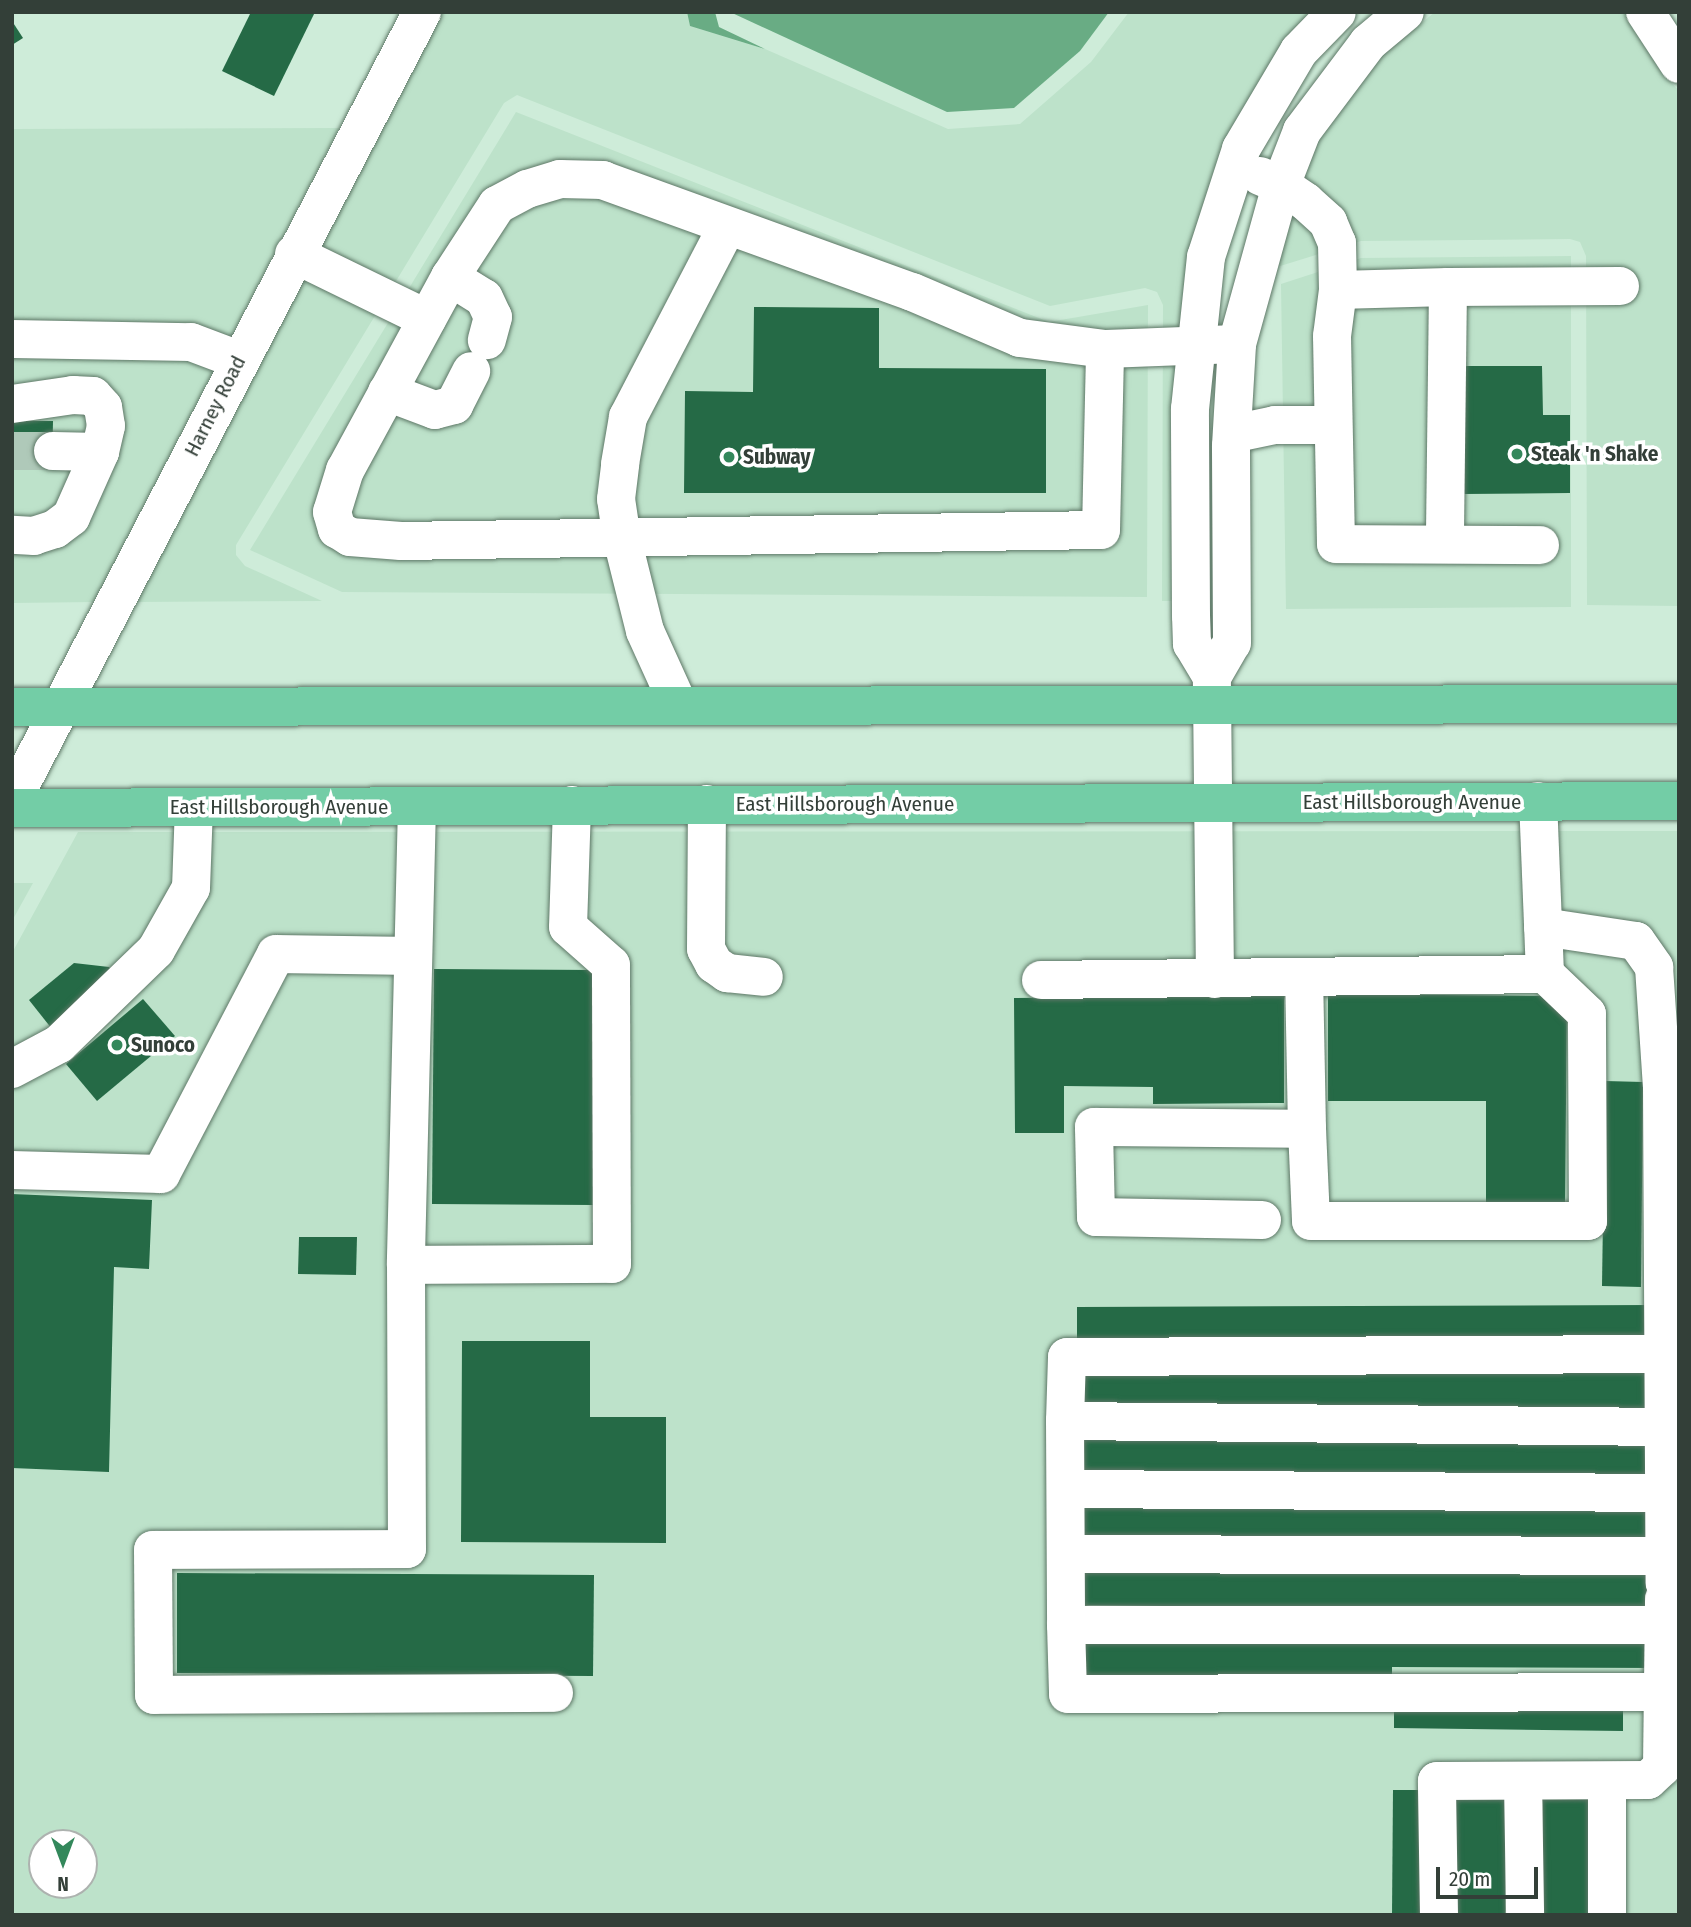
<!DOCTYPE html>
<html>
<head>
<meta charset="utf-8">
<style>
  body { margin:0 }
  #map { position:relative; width:1691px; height:1927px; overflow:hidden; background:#ceecd9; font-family:"Fira Sans Condensed",sans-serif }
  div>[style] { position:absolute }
  .built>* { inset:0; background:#bde2ca }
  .water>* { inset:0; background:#69ac84 }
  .building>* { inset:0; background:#256a46 }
  .minor-tunnel>* { height:38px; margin-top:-19px; transform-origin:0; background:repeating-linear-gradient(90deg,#afc9b9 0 38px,transparent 0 57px) }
  .roads { filter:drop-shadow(0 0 2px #5d7766) drop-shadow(0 0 2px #5d7766) }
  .minor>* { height:38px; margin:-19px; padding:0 19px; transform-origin:19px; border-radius:19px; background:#fff }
  .major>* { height:38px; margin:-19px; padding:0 19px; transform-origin:19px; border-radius:19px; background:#73cda6 }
  .dots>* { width:19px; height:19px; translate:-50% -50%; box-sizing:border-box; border:4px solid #fff; border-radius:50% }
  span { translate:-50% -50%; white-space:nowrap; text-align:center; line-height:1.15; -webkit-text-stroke:7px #fff; paint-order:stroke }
  .street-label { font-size:21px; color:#333f38 }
  .poi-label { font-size:21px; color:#333f38; font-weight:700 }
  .left { translate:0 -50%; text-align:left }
  .frame { position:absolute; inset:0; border:14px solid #333f38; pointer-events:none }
  .north { position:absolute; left:28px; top:1829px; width:70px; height:70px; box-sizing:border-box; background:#fff; border:2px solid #adb2af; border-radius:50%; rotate:180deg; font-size:19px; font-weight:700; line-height:28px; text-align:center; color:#333f38 }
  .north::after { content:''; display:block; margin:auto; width:24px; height:32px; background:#33885b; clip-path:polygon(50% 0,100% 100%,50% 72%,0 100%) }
  .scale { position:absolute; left:1436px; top:1867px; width:102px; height:32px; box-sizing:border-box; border:4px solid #333f38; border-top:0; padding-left:9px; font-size:21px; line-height:24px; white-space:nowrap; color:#333f38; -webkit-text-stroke:5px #fff; paint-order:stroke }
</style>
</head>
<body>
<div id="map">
  <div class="built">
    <i style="clip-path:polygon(440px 12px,687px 12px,690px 26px,765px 49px,948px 129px,1020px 124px,1091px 62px,1129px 12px,1311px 12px,1226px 138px,1174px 601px,1162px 601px,1163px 305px,1157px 292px,1145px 288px,1050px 306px,517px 95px,504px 103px,236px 545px,236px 555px,245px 566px,322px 601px,134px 602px)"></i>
    <i style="clip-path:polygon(1435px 12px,1624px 12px,1661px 72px,1679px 91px,1679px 606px,1587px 605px,1586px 256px,1580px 242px,1570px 239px,1361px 241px,1277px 267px,1297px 193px,1317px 141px,1380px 57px)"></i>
    <i style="clip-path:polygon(516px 112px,1049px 322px,1148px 305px,1147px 597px,342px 592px,250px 550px)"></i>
    <i style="clip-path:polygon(339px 128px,94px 602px,12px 603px,12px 129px)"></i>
    <i style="clip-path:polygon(1571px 256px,1571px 607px,1286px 609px,1281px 284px,1361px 258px)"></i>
    <i style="clip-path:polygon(evenodd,1679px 831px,1679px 1915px,12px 1915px,12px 953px,78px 832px,1679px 831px,42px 1843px,84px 1843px,84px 1885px,42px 1885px,42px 1843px)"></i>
    <i style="clip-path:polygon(12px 883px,33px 883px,12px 921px)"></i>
  </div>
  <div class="water">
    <i style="clip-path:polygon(687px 12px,715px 12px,719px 27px,765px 49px,690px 26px)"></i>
    <i style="clip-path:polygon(730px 12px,1109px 12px,1080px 51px,1014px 108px,947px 112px)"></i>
  </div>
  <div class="building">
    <i style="clip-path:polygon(251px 12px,315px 12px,274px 96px,222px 71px)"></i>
    <i style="clip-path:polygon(12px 21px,23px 38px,12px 45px)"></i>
    <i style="clip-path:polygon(754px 307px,879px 308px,879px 368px,1046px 369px,1046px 493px,684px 493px,685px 391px,753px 392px)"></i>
    <i style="clip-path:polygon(1463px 366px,1542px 366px,1543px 415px,1570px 415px,1570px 493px,1463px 494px)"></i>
    <i style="clip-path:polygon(12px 421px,53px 421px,52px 468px,12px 468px)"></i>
    <i style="clip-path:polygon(74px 963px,109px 967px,117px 978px,52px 1029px,29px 1000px)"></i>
    <i style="clip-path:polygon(434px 969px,597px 970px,595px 1205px,432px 1204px)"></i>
    <i style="clip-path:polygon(1328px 994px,1567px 996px,1565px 1208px,1486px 1208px,1486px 1101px,1328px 1101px)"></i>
    <i style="clip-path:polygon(1284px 995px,1284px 1103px,1153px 1104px,1153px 1087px,1064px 1086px,1064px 1133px,1015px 1133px,1014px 998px)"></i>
    <i style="clip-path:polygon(143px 999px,175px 1036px,97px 1101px,66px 1064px)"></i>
    <i style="clip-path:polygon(1605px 1081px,1643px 1082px,1641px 1287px,1602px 1286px)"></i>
    <i style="clip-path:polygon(12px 1194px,152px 1200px,149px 1269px,114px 1267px,109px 1472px,12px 1468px)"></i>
    <i style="clip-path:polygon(299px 1237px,357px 1237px,356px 1275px,298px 1274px)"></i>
    <i style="clip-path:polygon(1656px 1305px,1656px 1339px,1077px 1342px,1077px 1307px)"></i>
    <i style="clip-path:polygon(462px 1341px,590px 1341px,590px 1417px,666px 1417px,666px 1543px,461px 1542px)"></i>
    <i style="clip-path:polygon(1078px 1365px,1657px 1373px,1657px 1416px,1077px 1409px)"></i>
    <i style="clip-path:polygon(1078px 1430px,1656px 1437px,1656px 1481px,1077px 1473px)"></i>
    <i style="clip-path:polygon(1078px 1495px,1657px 1503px,1657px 1547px,1077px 1539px)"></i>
    <i style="clip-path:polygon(1078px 1561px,1657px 1569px,1657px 1612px,1077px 1605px)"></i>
    <i style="clip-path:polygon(177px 1573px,594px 1575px,593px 1676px,177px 1673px)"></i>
    <i style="clip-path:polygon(1661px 1634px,1660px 1668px,1392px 1667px,1392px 1684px,1077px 1685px,1077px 1636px)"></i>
    <i style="clip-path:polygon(1394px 1703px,1623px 1706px,1623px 1731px,1394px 1728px)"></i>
    <i style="clip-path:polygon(1393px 1790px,1424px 1790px,1423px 1915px,1392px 1915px)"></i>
    <i style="clip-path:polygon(1456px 1794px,1506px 1794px,1505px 1915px,1456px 1915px)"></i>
    <i style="clip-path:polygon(1543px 1794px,1593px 1794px,1593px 1915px,1542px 1915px)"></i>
  </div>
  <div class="minor-tunnel">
    <i style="left:12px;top:451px;width:41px"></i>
  </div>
  <div class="roads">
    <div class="minor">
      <i style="left:1645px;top:12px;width:62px;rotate:56.8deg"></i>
      <i style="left:1260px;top:176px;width:23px;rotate:23deg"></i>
      <i style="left:1281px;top:185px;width:30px;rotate:34deg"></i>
      <i style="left:1306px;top:202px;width:30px;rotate:42deg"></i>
      <i style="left:1328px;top:222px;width:23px;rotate:67deg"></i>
      <i style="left:1337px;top:243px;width:47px;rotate:88.8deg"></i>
      <i style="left:1338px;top:290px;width:46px;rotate:97.4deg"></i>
      <i style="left:1332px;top:336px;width:208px;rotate:88.9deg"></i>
      <i style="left:1336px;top:544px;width:204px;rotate:0.3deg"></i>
      <i style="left:294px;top:254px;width:148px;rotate:26deg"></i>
      <i style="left:450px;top:277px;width:40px;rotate:32deg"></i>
      <i style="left:484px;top:298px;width:21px;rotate:65deg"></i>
      <i style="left:493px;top:317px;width:24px;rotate:105deg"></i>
      <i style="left:1448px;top:287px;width:172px;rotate:-0.3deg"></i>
      <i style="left:1338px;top:290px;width:110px;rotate:-1.6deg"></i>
      <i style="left:1448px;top:287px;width:257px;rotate:90.7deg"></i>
      <i style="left:12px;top:339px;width:179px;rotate:1deg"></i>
      <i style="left:191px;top:342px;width:51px;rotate:20.6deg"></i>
      <i style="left:1105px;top:349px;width:86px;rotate:-172.6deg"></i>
      <i style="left:1020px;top:338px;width:117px;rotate:-156.9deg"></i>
      <i style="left:912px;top:292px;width:329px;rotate:-160.1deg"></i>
      <i style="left:603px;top:180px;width:43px;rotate:-178.7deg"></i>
      <i style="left:560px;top:179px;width:34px;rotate:163deg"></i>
      <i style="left:527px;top:189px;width:34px;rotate:152deg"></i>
      <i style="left:497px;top:205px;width:86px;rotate:123.1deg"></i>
      <i style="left:450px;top:277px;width:220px;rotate:118.5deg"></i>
      <i style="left:345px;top:470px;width:44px;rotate:107.2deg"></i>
      <i style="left:332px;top:512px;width:18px;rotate:74deg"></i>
      <i style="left:337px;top:529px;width:15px;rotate:32deg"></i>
      <i style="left:350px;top:537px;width:51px;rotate:4.5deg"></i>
      <i style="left:401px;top:541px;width:700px;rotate:-0.9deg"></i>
      <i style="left:1101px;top:530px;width:181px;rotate:-88.7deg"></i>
      <i style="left:1105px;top:349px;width:132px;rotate:-2.2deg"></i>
      <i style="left:387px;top:392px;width:51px;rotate:20.6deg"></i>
      <i style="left:435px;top:410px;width:20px;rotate:-15deg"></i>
      <i style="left:454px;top:405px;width:38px;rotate:-63deg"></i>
      <i style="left:12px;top:404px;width:62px;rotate:-8.4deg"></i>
      <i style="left:73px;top:395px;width:20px;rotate:3deg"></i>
      <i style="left:93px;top:396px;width:15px;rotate:48deg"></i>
      <i style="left:103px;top:407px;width:19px;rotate:81deg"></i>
      <i style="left:106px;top:426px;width:27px;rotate:103deg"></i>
      <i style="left:100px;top:452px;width:71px;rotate:114deg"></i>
      <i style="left:71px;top:517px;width:20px;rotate:143deg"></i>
      <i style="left:55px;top:529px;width:22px;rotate:162deg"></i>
      <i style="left:34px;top:536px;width:22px;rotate:-177deg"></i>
      <i style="left:1232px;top:434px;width:44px;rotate:-11.8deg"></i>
      <i style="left:1275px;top:425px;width:57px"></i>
      <i style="left:53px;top:451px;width:47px;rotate:1.2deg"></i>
      <i style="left:1212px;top:677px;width:39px;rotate:-60deg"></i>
      <i style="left:1232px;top:643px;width:197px;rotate:-90.3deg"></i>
      <i style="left:1231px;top:446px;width:102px;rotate:-86.6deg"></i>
      <i style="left:1237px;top:344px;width:165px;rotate:-74.5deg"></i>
      <i style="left:1281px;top:185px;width:58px;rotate:-68.7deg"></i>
      <i style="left:1302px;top:131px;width:110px;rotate:-53.1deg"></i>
      <i style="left:1368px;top:43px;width:48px;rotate:-40deg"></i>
      <i style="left:679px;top:706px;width:82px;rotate:-114.4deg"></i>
      <i style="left:645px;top:631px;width:95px;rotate:-104deg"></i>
      <i style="left:622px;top:539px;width:40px;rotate:-98.5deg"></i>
      <i style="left:616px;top:499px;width:35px;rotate:-83deg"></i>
      <i style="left:620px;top:464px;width:48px;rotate:-80.3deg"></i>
      <i style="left:628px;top:417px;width:214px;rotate:-62.5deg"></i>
      <i style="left:12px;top:801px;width:889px;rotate:-62.54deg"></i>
      <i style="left:707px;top:804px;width:145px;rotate:90.4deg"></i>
      <i style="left:706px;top:949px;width:17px;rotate:62deg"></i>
      <i style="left:714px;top:964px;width:16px;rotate:35deg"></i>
      <i style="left:727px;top:973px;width:37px;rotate:6deg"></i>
      <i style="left:417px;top:806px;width:459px;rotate:91.4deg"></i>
      <i style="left:406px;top:1265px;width:284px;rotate:89.8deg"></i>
      <i style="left:407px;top:1549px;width:254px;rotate:179.8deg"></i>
      <i style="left:153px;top:1550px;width:145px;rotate:89.6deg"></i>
      <i style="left:154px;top:1695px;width:400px;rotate:-0.3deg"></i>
      <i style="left:1543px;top:927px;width:94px;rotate:8.6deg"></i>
      <i style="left:1636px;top:941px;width:32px;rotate:55deg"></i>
      <i style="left:1654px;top:967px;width:119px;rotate:86.2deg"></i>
      <i style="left:1662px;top:1086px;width:497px;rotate:89.7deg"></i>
      <i style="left:1665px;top:1583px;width:14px"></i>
      <i style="left:1215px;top:979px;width:302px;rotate:-90.6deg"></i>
      <i style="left:1212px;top:677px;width:39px;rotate:-121deg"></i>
      <i style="left:1192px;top:644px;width:28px;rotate:-92deg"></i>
      <i style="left:1191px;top:616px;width:207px;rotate:-90.3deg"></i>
      <i style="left:1190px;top:409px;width:153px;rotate:-84deg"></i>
      <i style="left:1206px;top:257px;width:114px;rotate:-72deg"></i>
      <i style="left:1241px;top:149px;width:114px;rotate:-59.4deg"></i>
      <i style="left:1299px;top:51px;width:54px;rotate:-45.7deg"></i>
      <i style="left:1041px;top:980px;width:504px;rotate:-0.68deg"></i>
      <i style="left:1545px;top:974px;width:173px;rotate:-92.3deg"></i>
      <i style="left:12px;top:1069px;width:53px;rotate:-28deg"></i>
      <i style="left:59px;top:1044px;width:135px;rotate:-44.1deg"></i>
      <i style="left:156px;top:950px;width:71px;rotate:-60.6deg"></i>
      <i style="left:191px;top:888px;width:81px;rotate:-87.9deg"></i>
      <i style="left:1307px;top:1129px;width:92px;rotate:87.5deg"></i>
      <i style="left:1311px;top:1221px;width:277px"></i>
      <i style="left:1588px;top:1221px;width:207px;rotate:-90.3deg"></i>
      <i style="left:1587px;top:1014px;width:58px;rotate:-136.4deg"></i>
      <i style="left:12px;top:1170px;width:149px;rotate:1.5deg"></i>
      <i style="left:161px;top:1174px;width:248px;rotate:-62.4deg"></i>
      <i style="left:276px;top:954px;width:137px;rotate:0.8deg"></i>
      <i style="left:1262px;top:1220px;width:166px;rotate:-179deg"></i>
      <i style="left:1096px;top:1217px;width:90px;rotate:-91.3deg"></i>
      <i style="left:1094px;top:1127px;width:213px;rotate:0.5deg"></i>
      <i style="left:1307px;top:1129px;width:151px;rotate:-91.1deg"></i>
      <i style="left:406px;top:1265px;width:206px;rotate:-0.3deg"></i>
      <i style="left:612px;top:1264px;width:299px;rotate:-90.2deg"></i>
      <i style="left:611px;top:965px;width:57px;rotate:-138.5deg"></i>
      <i style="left:568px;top:927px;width:122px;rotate:-88.1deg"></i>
      <i style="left:1664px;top:1354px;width:597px;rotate:179.71deg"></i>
      <i style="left:1067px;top:1357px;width:64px;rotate:91.8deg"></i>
      <i style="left:1065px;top:1421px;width:204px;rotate:89.7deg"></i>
      <i style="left:1066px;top:1625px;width:598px"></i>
      <i style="left:1065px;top:1421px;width:599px;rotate:0.57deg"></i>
      <i style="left:1066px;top:1489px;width:599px;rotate:0.38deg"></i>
      <i style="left:1066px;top:1554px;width:599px;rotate:0.19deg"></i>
      <i style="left:1066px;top:1625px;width:69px;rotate:88.3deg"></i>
      <i style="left:1068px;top:1694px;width:596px;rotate:-0.19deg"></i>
      <i style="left:1523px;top:1781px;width:134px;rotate:89.1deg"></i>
      <i style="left:1439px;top:1915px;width:134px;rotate:-90.9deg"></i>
      <i style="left:1437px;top:1781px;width:211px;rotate:-0.3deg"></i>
      <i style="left:1648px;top:1780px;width:19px;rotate:-43deg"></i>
      <i style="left:1662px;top:1767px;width:168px;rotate:-89.3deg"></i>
      <i style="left:1607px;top:1915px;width:134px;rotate:-90deg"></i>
    </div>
    <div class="major">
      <i style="left:12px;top:707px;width:1667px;rotate:-0.1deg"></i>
      <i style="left:12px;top:808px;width:1667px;rotate:-0.24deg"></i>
    </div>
  </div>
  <div class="dots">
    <i style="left:1517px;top:454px;background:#33885b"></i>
    <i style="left:729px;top:457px;background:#33885b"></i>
    <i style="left:117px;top:1045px;background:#33885b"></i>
  </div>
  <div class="street-label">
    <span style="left:215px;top:406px;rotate:-63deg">Harney Road</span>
    <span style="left:1412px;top:802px">East Hillsborough Avenue</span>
    <span style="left:845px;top:804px">East Hillsborough Avenue</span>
    <span style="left:279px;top:807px">East Hillsborough Avenue</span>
  </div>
  <div class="poi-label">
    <span class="left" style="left:1531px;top:454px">Steak 'n Shake</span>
    <span class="left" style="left:743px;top:457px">Subway</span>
    <span class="left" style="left:131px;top:1045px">Sunoco</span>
  </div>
  <div class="frame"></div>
  <div class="north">N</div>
  <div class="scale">20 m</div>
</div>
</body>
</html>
